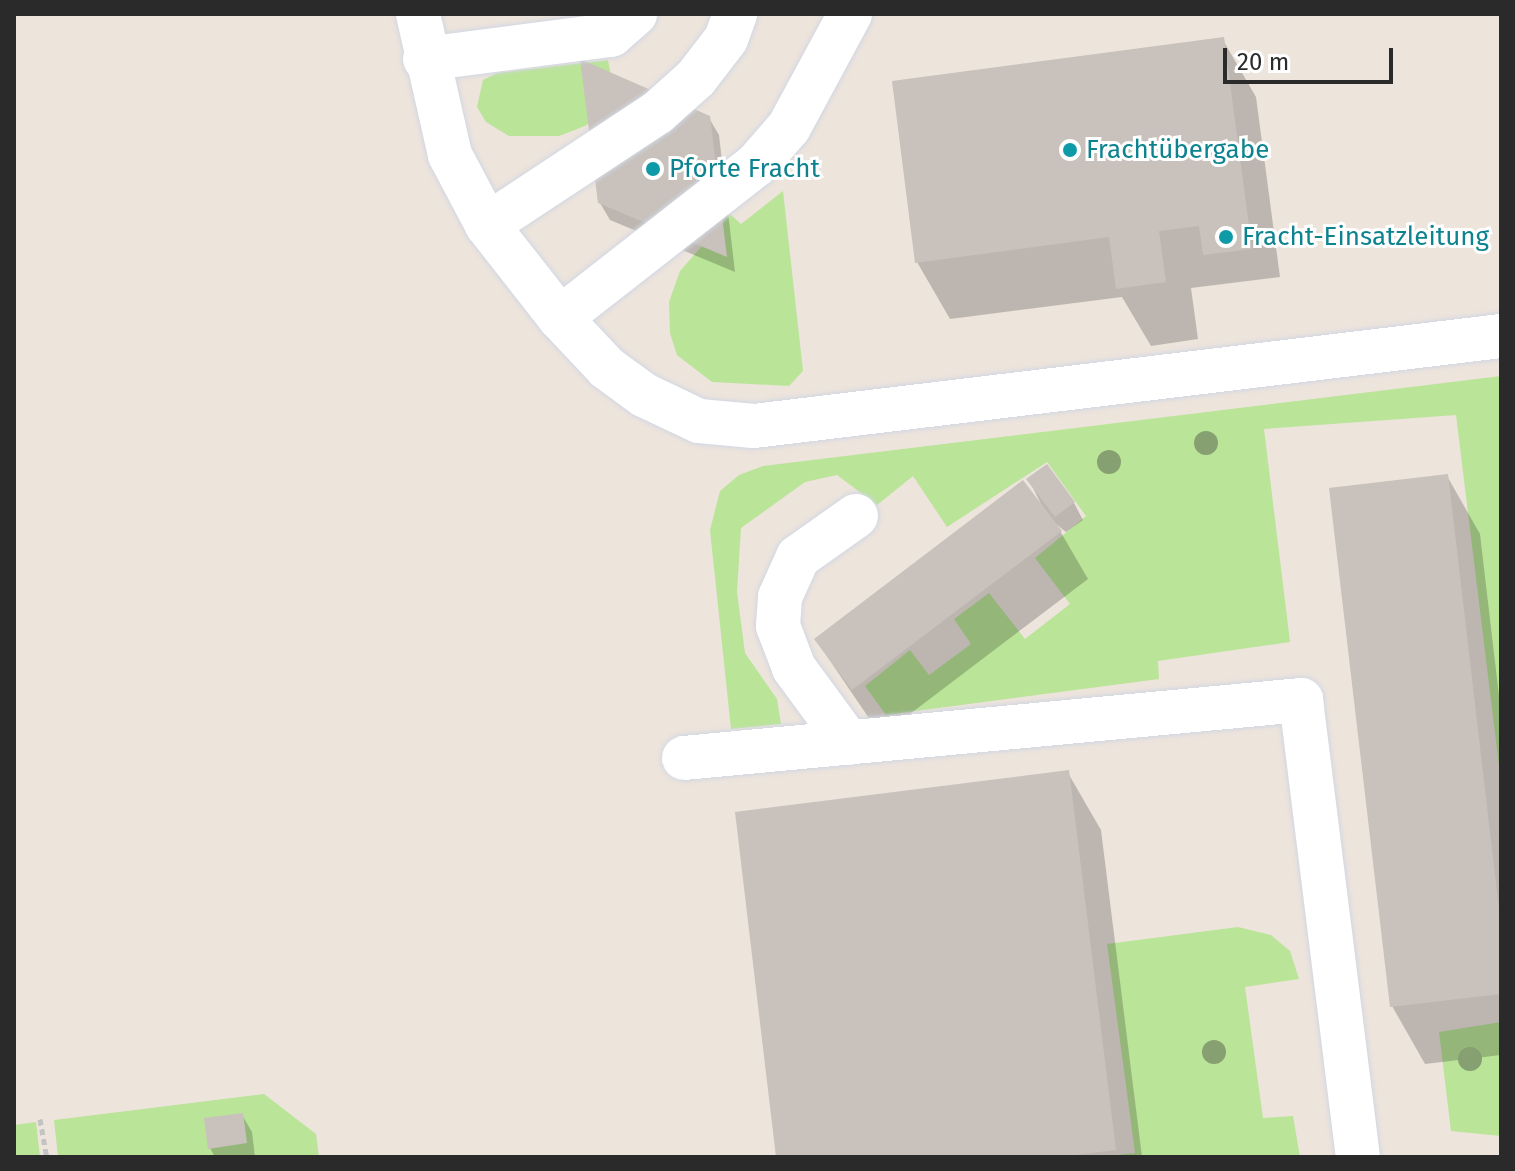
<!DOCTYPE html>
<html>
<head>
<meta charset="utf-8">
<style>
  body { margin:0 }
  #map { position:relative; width:1515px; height:1171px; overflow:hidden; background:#ede4dc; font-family:"Fira Sans",sans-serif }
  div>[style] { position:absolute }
  .green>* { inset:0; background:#bae498 }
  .shadow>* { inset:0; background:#0003 }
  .building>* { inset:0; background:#c8c1bc }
  .path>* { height:5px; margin-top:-2.5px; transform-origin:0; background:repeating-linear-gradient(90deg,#c3c3c3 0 6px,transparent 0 10px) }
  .roads { filter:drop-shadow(0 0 2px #d1d7e3) drop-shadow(0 0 2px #d1d7e3) }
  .minor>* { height:44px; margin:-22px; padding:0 22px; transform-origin:22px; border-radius:22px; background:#fff }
  .trees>* { width:24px; height:24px; margin:-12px; border-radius:50%; background:#87a071 }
  .dots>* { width:22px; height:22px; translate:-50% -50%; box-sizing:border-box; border:4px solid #fff; border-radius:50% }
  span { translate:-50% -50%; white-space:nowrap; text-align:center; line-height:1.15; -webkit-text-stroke:6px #fff; paint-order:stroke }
  .culture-label { font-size:26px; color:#0d838f }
  .left { translate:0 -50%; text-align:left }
  .frame { position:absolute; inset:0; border:16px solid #2a2a2a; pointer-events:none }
  .scale { position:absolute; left:1223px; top:48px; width:170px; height:36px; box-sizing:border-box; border:4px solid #2a2a2a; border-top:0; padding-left:10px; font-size:24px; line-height:28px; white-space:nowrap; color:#2a2a2a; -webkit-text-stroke:6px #fff; paint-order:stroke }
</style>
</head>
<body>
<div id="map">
  <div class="green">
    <i style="clip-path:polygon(608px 60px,616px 103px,585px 126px,559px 136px,509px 136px,486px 122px,477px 107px,483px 80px,497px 73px)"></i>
    <i style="clip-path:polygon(783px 191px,803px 371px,789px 386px,712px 382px,677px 355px,670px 333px,669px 302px,680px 271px,730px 214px,741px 224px)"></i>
    <i style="clip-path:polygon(1501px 376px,1501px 782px,1456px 415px,1264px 429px,1290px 642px,1158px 661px,1159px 679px,886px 715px,865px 686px,910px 650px,929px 675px,971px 644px,954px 619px,989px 593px,1025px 639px,1070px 604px,1035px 558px,1086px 516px,1047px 462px,947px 527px,913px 476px,877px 505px,837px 475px,805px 482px,741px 528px,737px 592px,745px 653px,777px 699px,781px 724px,731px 729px,710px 530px,720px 491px,739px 475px,763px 466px)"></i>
    <i style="clip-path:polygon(1238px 927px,1271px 935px,1290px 951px,1299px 979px,1245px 987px,1263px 1118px,1293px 1116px,1300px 1157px,1098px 1157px,1135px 1153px,1107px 944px)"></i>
    <i style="clip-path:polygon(1501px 1022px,1501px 1136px,1451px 1131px,1439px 1032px)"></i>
    <i style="clip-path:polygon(264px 1094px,316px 1134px,319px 1157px,58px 1157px,54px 1120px)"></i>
    <i style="clip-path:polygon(36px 1122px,40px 1157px,14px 1157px,14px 1125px)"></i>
  </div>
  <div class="shadow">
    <i style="clip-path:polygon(1223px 40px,1256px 97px,1280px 277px,1191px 288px,1198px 339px,1151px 346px,1122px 297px,950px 319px,917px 262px)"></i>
    <i style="clip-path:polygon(709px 118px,719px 135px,735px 272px,610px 220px,600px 203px)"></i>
    <i style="clip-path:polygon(1447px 476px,1480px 534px,1501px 713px,1501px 1055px,1425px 1064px,1392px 1006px)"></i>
    <i style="clip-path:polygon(1029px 480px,1074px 503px,1083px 520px,1066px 532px,1056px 524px,1088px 579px,881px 736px,816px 640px,1045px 512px)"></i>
    <i style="clip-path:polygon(1068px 773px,1101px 830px,1142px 1157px,778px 1157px)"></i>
    <i style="clip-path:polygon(242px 1115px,252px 1132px,255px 1157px,215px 1157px,210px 1148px)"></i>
  </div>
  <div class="building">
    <i style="clip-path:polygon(1224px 37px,1252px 249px,1203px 255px,1199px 226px,1159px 231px,1166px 282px,1116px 289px,1109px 237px,915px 263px,892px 81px)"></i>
    <i style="clip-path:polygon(580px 59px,710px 116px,727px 257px,598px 203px)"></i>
    <i style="clip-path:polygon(1047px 464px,1075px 502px,1055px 517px,1026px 479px)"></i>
    <i style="clip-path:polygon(1448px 474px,1501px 926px,1501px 994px,1390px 1007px,1329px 488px)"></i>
    <i style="clip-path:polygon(1023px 480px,1062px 531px,852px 690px,814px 639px)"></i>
    <i style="clip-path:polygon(1069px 770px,1116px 1150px,1060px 1157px,776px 1157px,735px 812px)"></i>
    <i style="clip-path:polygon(243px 1113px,247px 1143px,208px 1149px,204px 1118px)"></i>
  </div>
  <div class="path">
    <i style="left:40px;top:1119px;width:39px;rotate:80deg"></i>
  </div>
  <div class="roads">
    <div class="minor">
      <i style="left:418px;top:14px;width:145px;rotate:77.2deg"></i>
      <i style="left:450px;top:155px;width:79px;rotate:62.1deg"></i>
      <i style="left:487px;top:225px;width:118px;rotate:51.9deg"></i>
      <i style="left:560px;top:318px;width:69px;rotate:46.8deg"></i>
      <i style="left:607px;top:368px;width:46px;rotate:36.1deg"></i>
      <i style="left:644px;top:395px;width:61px;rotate:25.3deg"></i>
      <i style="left:699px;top:421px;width:55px;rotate:5.2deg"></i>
      <i style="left:754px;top:426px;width:752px;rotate:-6.87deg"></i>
      <i style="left:425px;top:59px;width:188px;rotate:-7.4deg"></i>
      <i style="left:611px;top:35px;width:32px;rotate:-41deg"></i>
      <i style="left:487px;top:225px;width:204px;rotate:-33.4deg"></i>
      <i style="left:657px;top:113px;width:52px;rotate:-41.9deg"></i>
      <i style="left:696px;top:78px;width:49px;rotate:-52.4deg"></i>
      <i style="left:726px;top:39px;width:27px;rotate:-70deg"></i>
      <i style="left:560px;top:318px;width:249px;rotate:-38deg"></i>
      <i style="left:756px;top:165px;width:50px;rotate:-49deg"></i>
      <i style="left:789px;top:127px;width:128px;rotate:-61.6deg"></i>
      <i style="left:849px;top:743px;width:93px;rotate:-126.3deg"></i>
      <i style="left:794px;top:668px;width:45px;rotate:-110.9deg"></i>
      <i style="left:778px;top:626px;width:29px;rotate:-86deg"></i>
      <i style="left:780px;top:597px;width:44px;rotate:-65.8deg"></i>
      <i style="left:798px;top:557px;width:71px;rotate:-35.3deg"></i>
      <i style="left:684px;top:758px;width:620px;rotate:-5.37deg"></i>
      <i style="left:1301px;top:700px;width:461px;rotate:82.9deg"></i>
    </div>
  </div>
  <div class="trees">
    <i style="left:1206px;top:443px"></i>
    <i style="left:1109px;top:462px"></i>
    <i style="left:1214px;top:1052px"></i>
    <i style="left:1470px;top:1059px"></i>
  </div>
  <div class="dots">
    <i style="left:1070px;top:150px;background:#0f9aa8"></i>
    <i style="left:653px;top:169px;background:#0f9aa8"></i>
    <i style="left:1226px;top:237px;background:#0f9aa8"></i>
  </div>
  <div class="culture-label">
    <span class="left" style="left:1086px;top:150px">Frachtübergabe</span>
    <span class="left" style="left:669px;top:169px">Pforte Fracht</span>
    <span class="left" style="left:1242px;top:237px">Fracht-Einsatzleitung</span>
  </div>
  <div class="frame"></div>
  <div class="scale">20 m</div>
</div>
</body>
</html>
